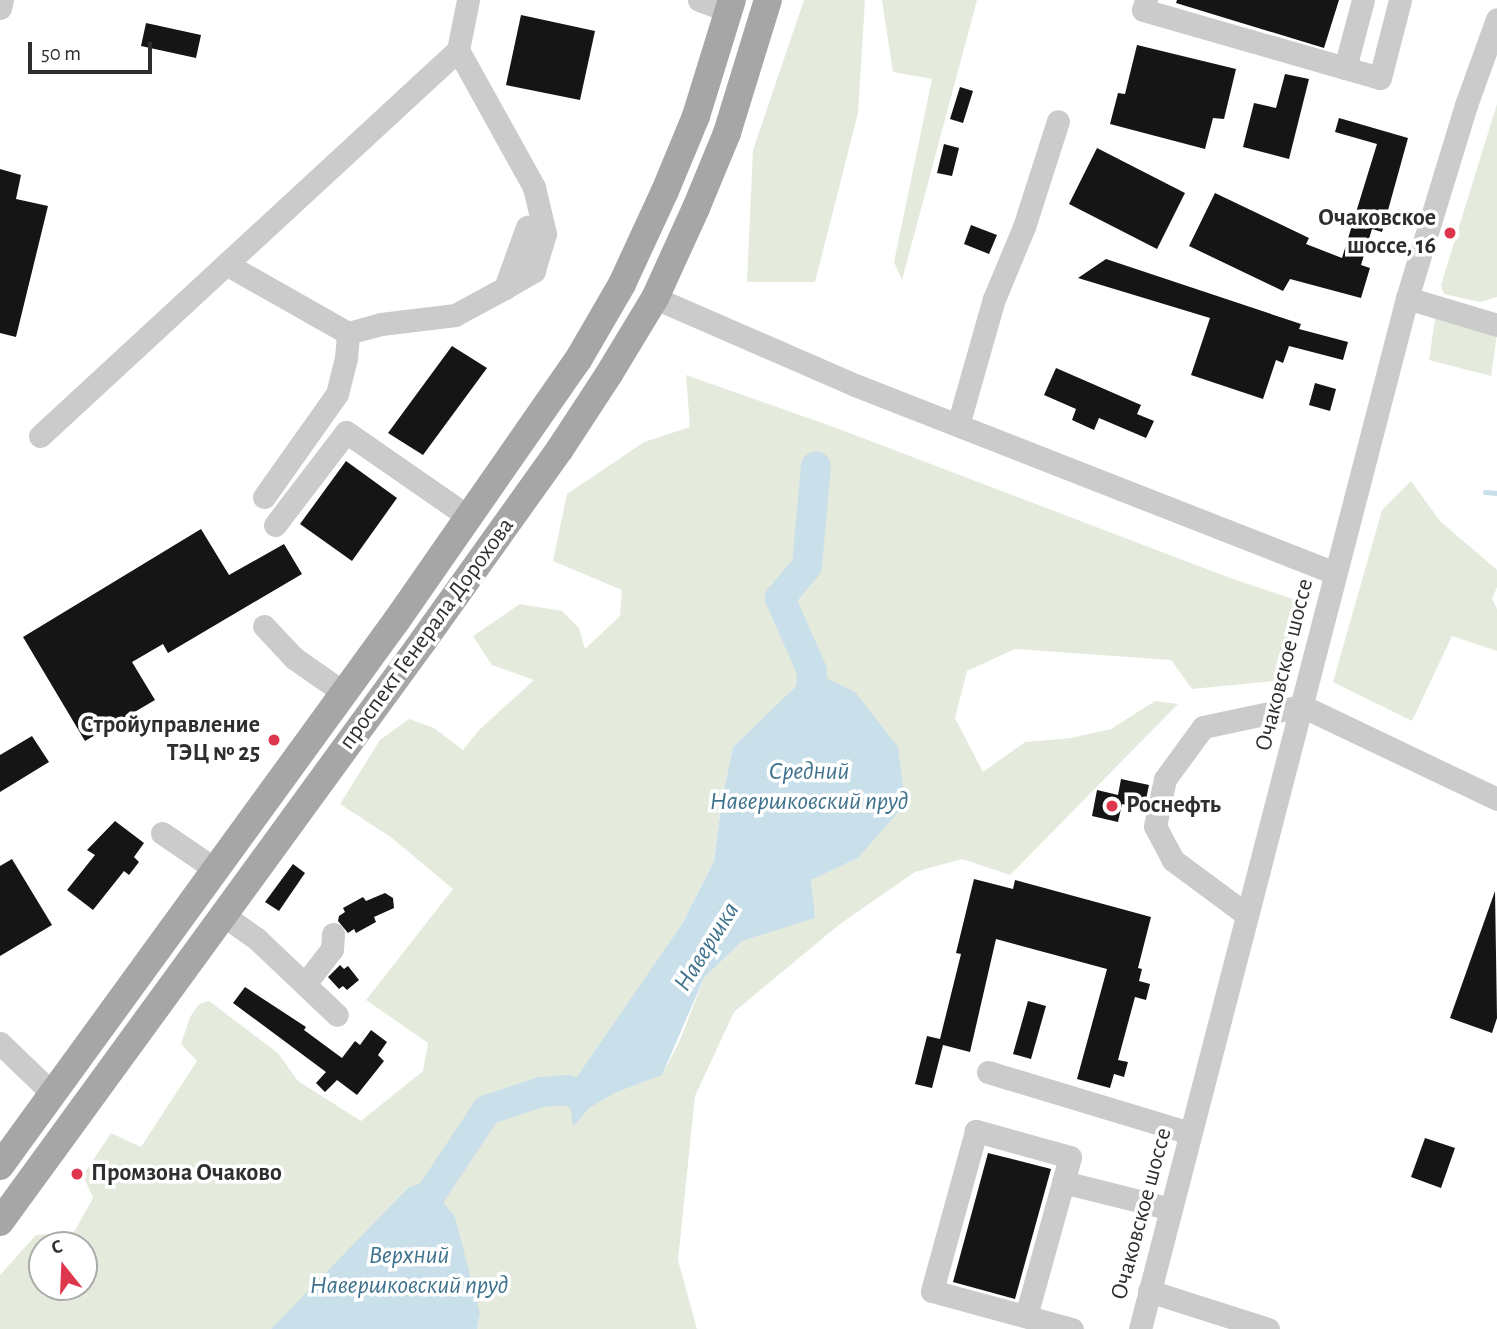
<!DOCTYPE html>
<html>
<head>
<meta charset="utf-8">
<style>
  body { margin:0 }
  #map { position:relative; width:1497px; height:1329px; overflow:hidden; background:#fff; font-family:"Alegreya Sans",sans-serif }
  div>[style] { position:absolute }
  .green>* { inset:0; background:#e5ebdc }
  .water>* { inset:0; background:#c9dfea }
  .stream>* { height:5px; margin:-2.5px; padding:0 2.5px; transform-origin:2.5px; border-radius:2.5px; background:#c9dfea }
  .river>* { height:30px; margin:-15px; padding:0 15px; transform-origin:15px; border-radius:15px; background:#c9dfea }
  .building>* { inset:0; background:#151515 }
  .minor>* { height:23px; margin:-11.5px; padding:0 11.5px; transform-origin:11.5px; border-radius:11.5px; background:#cbcbcb }
  .major>* { height:28px; margin:-14px; padding:0 14px; transform-origin:14px; border-radius:14px; background:#a6a6a6 }
  .dots>* { width:19px; height:19px; translate:-50% -50%; box-sizing:border-box; border:4px solid #fff; border-radius:50% }
  span { translate:-50% -50%; white-space:nowrap; text-align:center; line-height:1.15; -webkit-text-stroke:7px #fff; paint-order:stroke }
  .poi-label { font-size:24px; color:#2e2e2e; font-weight:700 }
  .right { translate:-100% -50%; text-align:right }
  .left { translate:0 -50%; text-align:left }
  .street-label { font-size:24px; color:#2e2e2e }
  .water-label { font-size:26px; color:#3f738d; font-style:italic }
  .north { position:absolute; left:28px; top:1231px; width:70px; height:70px; box-sizing:border-box; background:#fff; border:2px solid #ababab; border-radius:50%; rotate:342deg; font-size:19px; font-weight:700; line-height:28px; text-align:center; color:#2e2e2e }
  .north::after { content:''; display:block; margin:auto; width:24px; height:32px; background:#de374d; clip-path:polygon(50% 0,100% 100%,50% 72%,0 100%) }
  .scale { position:absolute; left:28px; top:42px; width:124px; height:32px; box-sizing:border-box; border:4px solid #2e2e2e; border-top:0; padding-left:9px; font-size:21px; line-height:24px; white-space:nowrap; color:#2e2e2e; -webkit-text-stroke:5px #fff; paint-order:stroke }
</style>
</head>
<body>
<div id="map">
  <div class="green">
    <i style="clip-path:polygon(804px 0,865px 0,858px 113px,815px 282px,747px 282px,753px 150px)"></i>
    <i style="clip-path:polygon(882px 0,977px 0,902px 280px,894px 262px,932px 79px,893px 72px)"></i>
    <i style="clip-path:polygon(1497px 104px,1497px 297px,1480px 302px,1444px 294px,1441px 285px)"></i>
    <i style="clip-path:polygon(1435px 319px,1497px 334px,1491px 376px,1429px 360px)"></i>
    <i style="clip-path:polygon(evenodd,686px 375px,839px 429px,1230px 578px,1305px 603px,1303px 624px,1284px 680px,1192px 689px,1171px 660px,1015px 649px,967px 671px,955px 718px,983px 772px,1025px 742px,1071px 738px,1111px 729px,1155px 701px,1178px 704px,1010px 875px,962px 859px,915px 872px,840px 924px,734px 1012px,695px 1096px,678px 1260px,697px 1329px,477px 1329px,480px 1313px,290px 1312px,271px 1329px,0 1329px,0 1275px,36px 1235px,74px 1232px,93px 1198px,83px 1175px,111px 1133px,141px 1147px,197px 1061px,181px 1044px,190px 1017px,199px 1004px,209px 1001px,278px 1053px,298px 1081px,361px 1121px,423px 1071px,428px 1043px,366px 1000px,453px 889px,392px 838px,340px 804px,380px 740px,409px 719px,434px 728px,463px 750px,479px 730px,534px 680px,492px 665px,473px 636px,520px 604px,562px 611px,579px 628px,585px 649px,620px 616px,622px 590px,553px 561px,567px 494px,644px 442px,690px 427px,686px 375px,812px 672px,858px 858px,811px 880px,814px 918px,742px 941px,704px 978px,680px 1040px,662px 1075px,595px 1100px,573px 1127px,632px 999px,682px 924px,714px 861px,722px 799px,733px 747px,812px 672px,686px 375px,42px 1245px,84px 1245px,84px 1287px,42px 1287px,42px 1245px)"></i>
    <i style="clip-path:polygon(1411px 481px,1440px 521px,1497px 570px,1497px 587px,1492px 599px,1497px 609px,1497px 651px,1452px 636px,1412px 721px,1333px 682px,1382px 510px)"></i>
  </div>
  <div class="water">
    <i style="clip-path:polygon(812px 671px,855px 692px,898px 747px,905px 804px,858px 858px,811px 880px,815px 918px,742px 941px,704px 978px,662px 1075px,596px 1100px,573px 1127px,568px 1090px,682px 924px,714px 861px,722px 799px,733px 747px)"></i>
    <i style="clip-path:polygon(427px 1182px,455px 1217px,480px 1313px,477px 1329px,271px 1329px,409px 1187px)"></i>
  </div>
  <div class="stream">
    <i style="left:1485px;top:492px;width:12px;rotate:5deg"></i>
  </div>
  <div class="river">
    <i style="left:810px;top:711px;width:40px;rotate:-87.1deg"></i>
    <i style="left:812px;top:671px;width:80px;rotate:-113.7deg"></i>
    <i style="left:780px;top:598px;width:42px;rotate:-49.8deg"></i>
    <i style="left:807px;top:566px;width:100px;rotate:-84.9deg"></i>
    <i style="left:411px;top:1224px;width:137px;rotate:-56.3deg"></i>
    <i style="left:487px;top:1110px;width:57px;rotate:-18.4deg"></i>
    <i style="left:541px;top:1092px;width:27px;rotate:-4deg"></i>
    <i style="left:568px;top:1090px;width:13px;rotate:27deg"></i>
    <i style="left:580px;top:1096px;width:27px;rotate:-31deg"></i>
  </div>
  <div class="building">
    <i style="clip-path:polygon(1177px 0,1339px 0,1324px 48px,1176px 3px)"></i>
    <i style="clip-path:polygon(521px 15px,595px 31px,580px 100px,506px 85px)"></i>
    <i style="clip-path:polygon(146px 23px,201px 35px,196px 58px,141px 46px)"></i>
    <i style="clip-path:polygon(1137px 45px,1236px 69px,1224px 119px,1213px 118px,1205px 149px,1110px 124px,1118px 93px,1125px 94px)"></i>
    <i style="clip-path:polygon(1285px 74px,1309px 79px,1289px 159px,1243px 147px,1254px 103px,1276px 108px)"></i>
    <i style="clip-path:polygon(960px 87px,973px 91px,963px 123px,950px 119px)"></i>
    <i style="clip-path:polygon(1339px 118px,1408px 138px,1382px 232px,1372px 229px,1361px 265px,1370px 268px,1361px 298px,1290px 279px,1283px 291px,1189px 246px,1215px 193px,1309px 238px,1306px 244px,1342px 258px,1377px 144px,1335px 132px)"></i>
    <i style="clip-path:polygon(944px 144px,959px 148px,952px 176px,937px 173px)"></i>
    <i style="clip-path:polygon(1097px 148px,1185px 193px,1157px 249px,1069px 204px)"></i>
    <i style="clip-path:polygon(0 169px,21px 175px,16px 199px,48px 206px,16px 337px,0 333px)"></i>
    <i style="clip-path:polygon(971px 225px,997px 235px,989px 254px,964px 244px)"></i>
    <i style="clip-path:polygon(1106px 259px,1301px 324px,1299px 329px,1348px 342px,1343px 360px,1289px 346px,1283px 363px,1276px 360px,1263px 399px,1191px 375px,1210px 318px,1078px 278px)"></i>
    <i style="clip-path:polygon(452px 346px,487px 368px,423px 455px,388px 433px)"></i>
    <i style="clip-path:polygon(1056px 368px,1141px 405px,1137px 414px,1154px 421px,1146px 438px,1099px 418px,1094px 430px,1072px 420px,1076px 409px,1044px 395px)"></i>
    <i style="clip-path:polygon(1315px 383px,1336px 389px,1330px 411px,1309px 405px)"></i>
    <i style="clip-path:polygon(346px 461px,397px 498px,352px 561px,300px 524px)"></i>
    <i style="clip-path:polygon(201px 529px,229px 575px,284px 544px,302px 574px,168px 653px,163px 644px,132px 662px,155px 700px,85px 741px,23px 637px)"></i>
    <i style="clip-path:polygon(32px 736px,49px 762px,0 792px,0 755px)"></i>
    <i style="clip-path:polygon(1121px 779px,1149px 785px,1144px 809px,1122px 804px,1118px 822px,1092px 816px,1097px 790px,1118px 795px)"></i>
    <i style="clip-path:polygon(115px 821px,144px 843px,134px 857px,139px 862px,129px 875px,124px 871px,93px 910px,67px 890px,95px 855px,87px 850px)"></i>
    <i style="clip-path:polygon(12px 859px,52px 925px,0 956px,0 866px)"></i>
    <i style="clip-path:polygon(293px 864px,305px 873px,279px 911px,265px 902px)"></i>
    <i style="clip-path:polygon(974px 879px,1013px 889px,1015px 880px,1151px 917px,1138px 968px,1142px 969px,1139px 981px,1150px 984px,1146px 1000px,1135px 997px,1118px 1060px,1128px 1062px,1124px 1077px,1114px 1074px,1110px 1088px,1077px 1079px,1107px 969px,996px 939px,970px 1052px,943px 1045px,932px 1088px,915px 1084px,927px 1036px,940px 1039px,961px 954px,956px 953px)"></i>
    <i style="clip-path:polygon(1495px 891px,1497px 1018px,1492px 1033px,1450px 1018px)"></i>
    <i style="clip-path:polygon(385px 893px,393px 898px,394px 908px,374px 917px,376px 922px,356px 933px,354px 929px,348px 933px,338px 921px,339px 916px,345px 912px,343px 908px,363px 897px,366px 901px)"></i>
    <i style="clip-path:polygon(340px 965px,344px 969px,348px 966px,359px 980px,347px 990px,343px 986px,339px 989px,328px 977px)"></i>
    <i style="clip-path:polygon(245px 987px,306px 1027px,304px 1030px,342px 1058px,355px 1041px,360px 1045px,371px 1030px,387px 1042px,378px 1055px,384px 1061px,357px 1095px,337px 1080px,325px 1092px,316px 1083px,326px 1072px,233px 1003px)"></i>
    <i style="clip-path:polygon(1028px 1001px,1046px 1006px,1031px 1059px,1013px 1054px)"></i>
    <i style="clip-path:polygon(1425px 1138px,1455px 1148px,1441px 1188px,1411px 1177px)"></i>
    <i style="clip-path:polygon(988px 1153px,1051px 1169px,1015px 1299px,953px 1282px)"></i>
  </div>
  <div class="minor">
    <i style="left:699px;top:0;width:32px;rotate:20deg"></i>
    <i style="left:1146px;top:0;width:10px;rotate:107deg"></i>
    <i style="left:1143px;top:10px;width:210px;rotate:16deg"></i>
    <i style="left:1345px;top:68px;width:70px;rotate:-75.2deg"></i>
    <i style="left:0;top:8px;width:8px;rotate:-76deg"></i>
    <i style="left:458px;top:50px;width:157px;rotate:61deg"></i>
    <i style="left:534px;top:187px;width:48px;rotate:76.8deg"></i>
    <i style="left:545px;top:234px;width:39px;rotate:107deg"></i>
    <i style="left:534px;top:271px;width:34px;rotate:150deg"></i>
    <i style="left:1345px;top:68px;width:36px;rotate:16deg"></i>
    <i style="left:1380px;top:78px;width:81px;rotate:-75.6deg"></i>
    <i style="left:226px;top:264px;width:140px;rotate:29.5deg"></i>
    <i style="left:348px;top:333px;width:34px;rotate:-15deg"></i>
    <i style="left:381px;top:324px;width:75px;rotate:-6.9deg"></i>
    <i style="left:455px;top:315px;width:57px;rotate:-28.4deg"></i>
    <i style="left:505px;top:288px;width:65px;rotate:-70.2deg"></i>
    <i style="left:655px;top:298px;width:218px;rotate:23.5deg"></i>
    <i style="left:855px;top:385px;width:516px;rotate:21.39deg"></i>
    <i style="left:1407px;top:298px;width:94px;rotate:16.7deg"></i>
    <i style="left:958px;top:425px;width:131px;rotate:-74.1deg"></i>
    <i style="left:994px;top:299px;width:78px;rotate:-67.4deg"></i>
    <i style="left:1024px;top:227px;width:111px;rotate:-72.2deg"></i>
    <i style="left:40px;top:436px;width:569px;rotate:-42.72deg"></i>
    <i style="left:458px;top:50px;width:51px;rotate:-78.7deg"></i>
    <i style="left:264px;top:497px;width:126px;rotate:-54.7deg"></i>
    <i style="left:337px;top:394px;width:37px;rotate:-76deg"></i>
    <i style="left:346px;top:358px;width:25px;rotate:-85deg"></i>
    <i style="left:275px;top:525px;width:117px;rotate:-52.6deg"></i>
    <i style="left:346px;top:432px;width:151px;rotate:34.7deg"></i>
    <i style="left:264px;top:626px;width:44px;rotate:46.8deg"></i>
    <i style="left:294px;top:658px;width:61px;rotate:35deg"></i>
    <i style="left:1302px;top:706px;width:216px;rotate:25.5deg"></i>
    <i style="left:162px;top:833px;width:64px;rotate:34.2deg"></i>
    <i style="left:223px;top:915px;width:42px;rotate:35.2deg"></i>
    <i style="left:257px;top:939px;width:110px;rotate:43.5deg"></i>
    <i style="left:1247px;top:915px;width:92px;rotate:-143.4deg"></i>
    <i style="left:1173px;top:860px;width:38px;rotate:-118deg"></i>
    <i style="left:1155px;top:826px;width:48px;rotate:-78deg"></i>
    <i style="left:1165px;top:779px;width:64px;rotate:-53.8deg"></i>
    <i style="left:1203px;top:727px;width:101px;rotate:-12deg"></i>
    <i style="left:305px;top:984px;width:44px;rotate:-52.4deg"></i>
    <i style="left:332px;top:949px;width:15px;rotate:-86deg"></i>
    <i style="left:0;top:1043px;width:72px;rotate:43.9deg"></i>
    <i style="left:988px;top:1072px;width:211px;rotate:16.8deg"></i>
    <i style="left:1063px;top:1182px;width:111px;rotate:14deg"></i>
    <i style="left:1149px;top:1291px;width:125px;rotate:17.7deg"></i>
    <i style="left:1026px;top:1316px;width:165px;rotate:-74.5deg"></i>
    <i style="left:1070px;top:1157px;width:98px;rotate:-164.5deg"></i>
    <i style="left:976px;top:1131px;width:166px;rotate:105.4deg"></i>
    <i style="left:932px;top:1291px;width:145px;rotate:15.2deg"></i>
    <i style="left:1140px;top:1329px;width:1065px;rotate:-75.48deg"></i>
    <i style="left:1407px;top:298px;width:202px;rotate:-73deg"></i>
    <i style="left:1466px;top:105px;width:91px;rotate:-70.2deg"></i>
  </div>
  <div class="major">
    <i style="left:0;top:1166px;width:675px;rotate:-53.98deg"></i>
    <i style="left:397px;top:620px;width:317px;rotate:-55.2deg"></i>
    <i style="left:578px;top:360px;width:88px;rotate:-59.9deg"></i>
    <i style="left:622px;top:284px;width:102px;rotate:-65.2deg"></i>
    <i style="left:665px;top:191px;width:81px;rotate:-67.5deg"></i>
    <i style="left:696px;top:116px;width:121px;rotate:-72.8deg"></i>
    <i style="left:0;top:1222px;width:719px;rotate:-53.94deg"></i>
    <i style="left:423px;top:641px;width:236px;rotate:-54.5deg"></i>
    <i style="left:560px;top:449px;width:90px;rotate:-56.8deg"></i>
    <i style="left:609px;top:374px;width:89px;rotate:-58.8deg"></i>
    <i style="left:655px;top:298px;width:99px;rotate:-65.5deg"></i>
    <i style="left:696px;top:208px;width:81px;rotate:-67.5deg"></i>
    <i style="left:727px;top:133px;width:139px;rotate:-72.9deg"></i>
  </div>
  <div class="dots">
    <i style="left:1450px;top:233px;background:#de374d"></i>
    <i style="left:274px;top:740px;background:#de374d"></i>
    <i style="left:1112px;top:806px;background:#de374d"></i>
    <i style="left:77px;top:1174px;background:#de374d"></i>
  </div>
  <div class="poi-label">
    <span class="right" style="left:1436px;top:233px">Очаковское<br>шоссе, 16</span>
    <span class="right" style="left:260px;top:740px">Стройуправление<br>ТЭЦ № 25</span>
    <span class="left" style="left:1126px;top:806px">Роснефть</span>
    <span class="left" style="left:91px;top:1174px">Промзона Очаково</span>
  </div>
  <div class="street-label">
    <span style="left:427px;top:634px;rotate:-54deg">проспект Генерала Дорохова</span>
    <span style="left:1285px;top:665px;rotate:-76deg">Очаковское шоссе</span>
    <span style="left:1142px;top:1214px;rotate:-75deg">Очаковское шоссе</span>
  </div>
  <div class="water-label">
    <span style="left:809px;top:787px">Средний<br>Навершковский пруд</span>
    <span style="left:707px;top:947px;rotate:-58deg">Навершка</span>
    <span style="left:409px;top:1271px">Верхний<br>Навершковский пруд</span>
  </div>
  <div class="north">С</div>
  <div class="scale">50 m</div>
</div>
</body>
</html>
